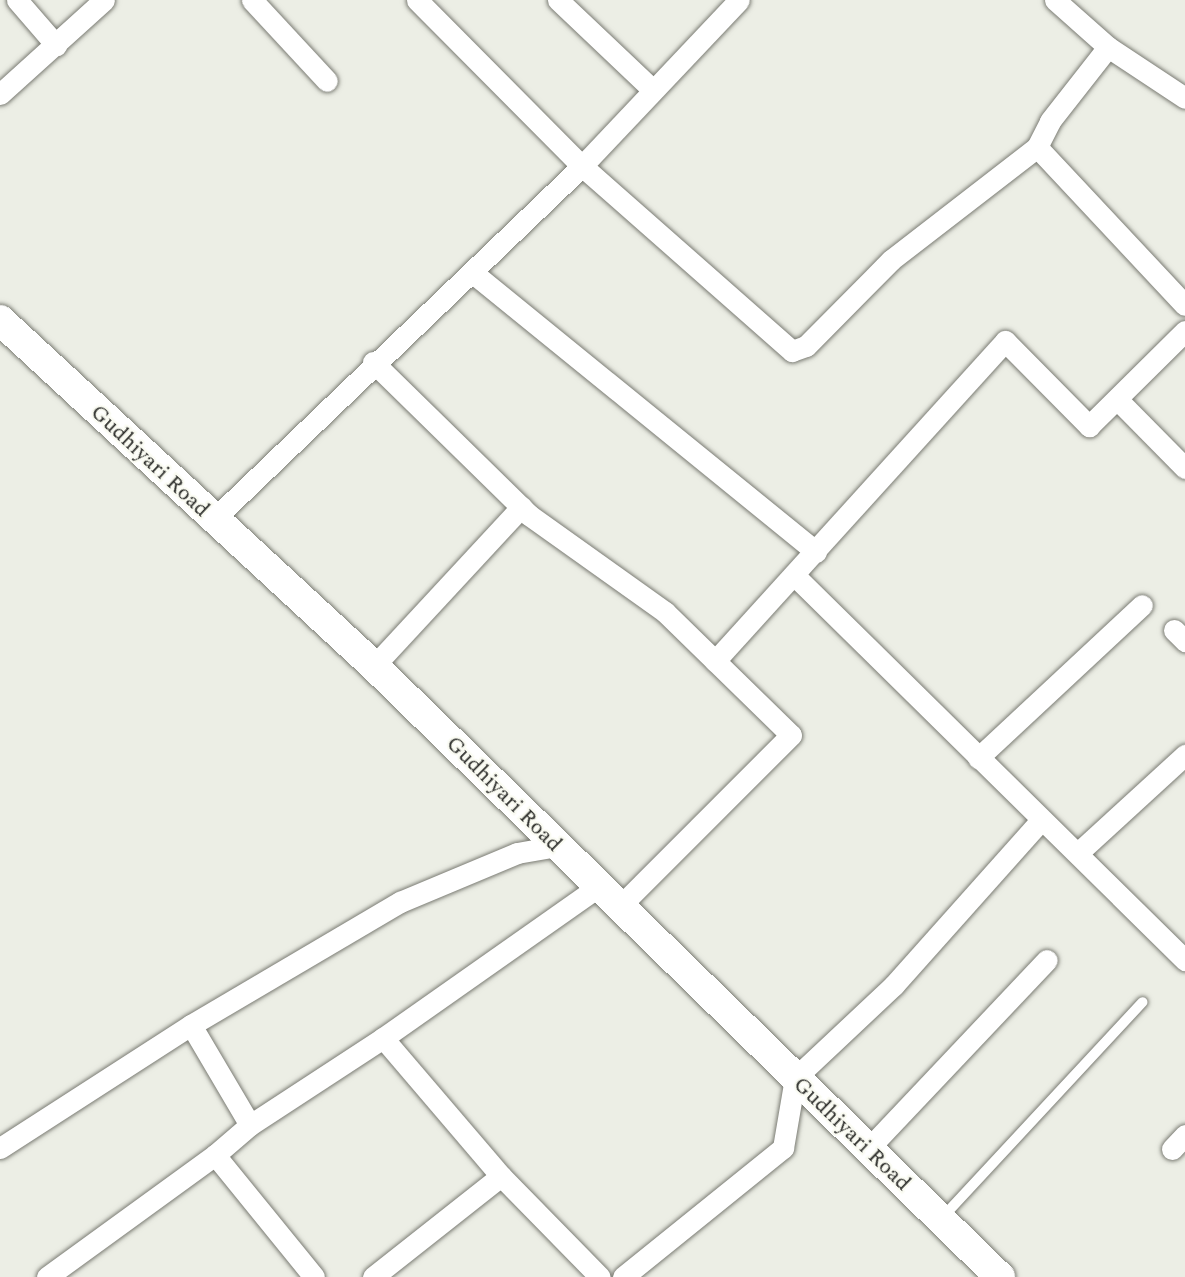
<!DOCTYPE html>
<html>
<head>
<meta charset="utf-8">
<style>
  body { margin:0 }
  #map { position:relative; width:1185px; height:1277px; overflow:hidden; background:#eceee5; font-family:Spectral,serif }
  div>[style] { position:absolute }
  .roads { filter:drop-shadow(0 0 2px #7a7b73) drop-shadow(0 0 2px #7a7b73) }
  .lane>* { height:10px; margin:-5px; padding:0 5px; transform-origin:5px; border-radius:5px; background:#fff }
  .street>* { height:21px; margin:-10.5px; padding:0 10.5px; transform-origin:10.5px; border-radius:10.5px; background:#fff }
  .secondary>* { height:30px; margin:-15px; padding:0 15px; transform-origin:15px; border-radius:15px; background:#fff }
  span { translate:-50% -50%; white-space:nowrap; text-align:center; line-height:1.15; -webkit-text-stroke:4.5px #fafbf2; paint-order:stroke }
  .street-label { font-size:22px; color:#2c2d2a }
</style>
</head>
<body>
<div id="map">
  <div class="roads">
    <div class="lane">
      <i style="left:941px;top:1219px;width:296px;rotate:-47.1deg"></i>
    </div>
    <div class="street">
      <i style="left:17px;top:0;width:60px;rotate:49.1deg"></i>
      <i style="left:252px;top:0;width:110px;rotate:47.2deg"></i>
      <i style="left:417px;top:0;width:234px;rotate:45.2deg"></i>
      <i style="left:582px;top:166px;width:280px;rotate:41.4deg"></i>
      <i style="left:792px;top:351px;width:15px;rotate:-20deg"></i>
      <i style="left:806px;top:346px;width:121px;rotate:-45.3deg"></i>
      <i style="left:891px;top:260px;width:185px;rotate:-37.7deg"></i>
      <i style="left:1037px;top:147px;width:29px;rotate:-63deg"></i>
      <i style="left:1050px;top:121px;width:94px;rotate:-51.9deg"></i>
      <i style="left:558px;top:0;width:131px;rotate:43.5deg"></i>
      <i style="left:1055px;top:0;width:71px;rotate:41.6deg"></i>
      <i style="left:1108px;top:47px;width:92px;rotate:33.5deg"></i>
      <i style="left:0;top:94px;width:140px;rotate:-42.1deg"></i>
      <i style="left:1037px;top:147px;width:216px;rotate:46.9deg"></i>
      <i style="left:473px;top:273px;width:442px;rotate:39.1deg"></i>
      <i style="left:373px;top:362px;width:219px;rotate:44.4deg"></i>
      <i style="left:529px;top:515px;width:167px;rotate:35.5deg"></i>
      <i style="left:665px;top:612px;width:176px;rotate:44.3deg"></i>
      <i style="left:791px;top:735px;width:243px;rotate:135deg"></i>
      <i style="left:1117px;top:399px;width:97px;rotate:45.4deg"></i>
      <i style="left:213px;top:520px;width:511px;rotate:-43.81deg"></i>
      <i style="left:582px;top:166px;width:228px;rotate:-46.6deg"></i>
      <i style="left:794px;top:575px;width:549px;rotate:44.56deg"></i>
      <i style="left:1174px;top:630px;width:16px;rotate:45deg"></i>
      <i style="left:715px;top:661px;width:432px;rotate:-47.8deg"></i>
      <i style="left:1005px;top:341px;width:120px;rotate:45.3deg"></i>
      <i style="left:1089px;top:426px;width:135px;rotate:-44.7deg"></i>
      <i style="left:374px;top:666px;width:217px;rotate:-47.2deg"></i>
      <i style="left:978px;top:758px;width:224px;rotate:-43deg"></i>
      <i style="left:1079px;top:852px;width:144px;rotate:-42.5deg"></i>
      <i style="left:191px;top:1025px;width:116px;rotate:59.5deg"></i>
      <i style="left:383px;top:1038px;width:182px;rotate:49.5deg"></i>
      <i style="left:501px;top:1176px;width:141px;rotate:45.6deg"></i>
      <i style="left:0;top:1148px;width:227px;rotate:-32.8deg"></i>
      <i style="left:191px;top:1025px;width:243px;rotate:-30.5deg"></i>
      <i style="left:400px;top:902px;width:127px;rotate:-22.7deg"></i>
      <i style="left:517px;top:853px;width:41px;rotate:-9.9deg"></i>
      <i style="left:868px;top:1149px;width:260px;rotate:-46.6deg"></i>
      <i style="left:1172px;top:1149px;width:19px;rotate:-47deg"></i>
      <i style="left:215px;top:1155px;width:157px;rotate:50.9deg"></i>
      <i style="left:47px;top:1277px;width:208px;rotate:-36deg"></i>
      <i style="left:215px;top:1155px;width:46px;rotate:-40.6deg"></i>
      <i style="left:250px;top:1125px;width:159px;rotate:-33.2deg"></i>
      <i style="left:383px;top:1038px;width:264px;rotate:-35.1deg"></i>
      <i style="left:373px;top:1277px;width:163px;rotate:-38.3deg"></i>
      <i style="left:623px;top:1277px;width:206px;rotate:-38.9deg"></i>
      <i style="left:783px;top:1148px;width:71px;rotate:-80.3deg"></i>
      <i style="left:795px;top:1078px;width:136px;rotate:-43.2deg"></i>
      <i style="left:894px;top:985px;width:220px;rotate:-48.3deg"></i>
    </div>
    <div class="secondary">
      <i style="left:0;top:320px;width:510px;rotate:42.77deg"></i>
      <i style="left:374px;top:666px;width:875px;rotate:44.31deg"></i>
    </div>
  </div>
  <div class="street-label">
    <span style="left:150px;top:461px;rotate:43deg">Gudhiyari Road</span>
    <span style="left:504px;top:794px;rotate:45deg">Gudhiyari Road</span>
    <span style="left:852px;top:1134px;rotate:44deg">Gudhiyari Road</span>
  </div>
</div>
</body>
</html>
